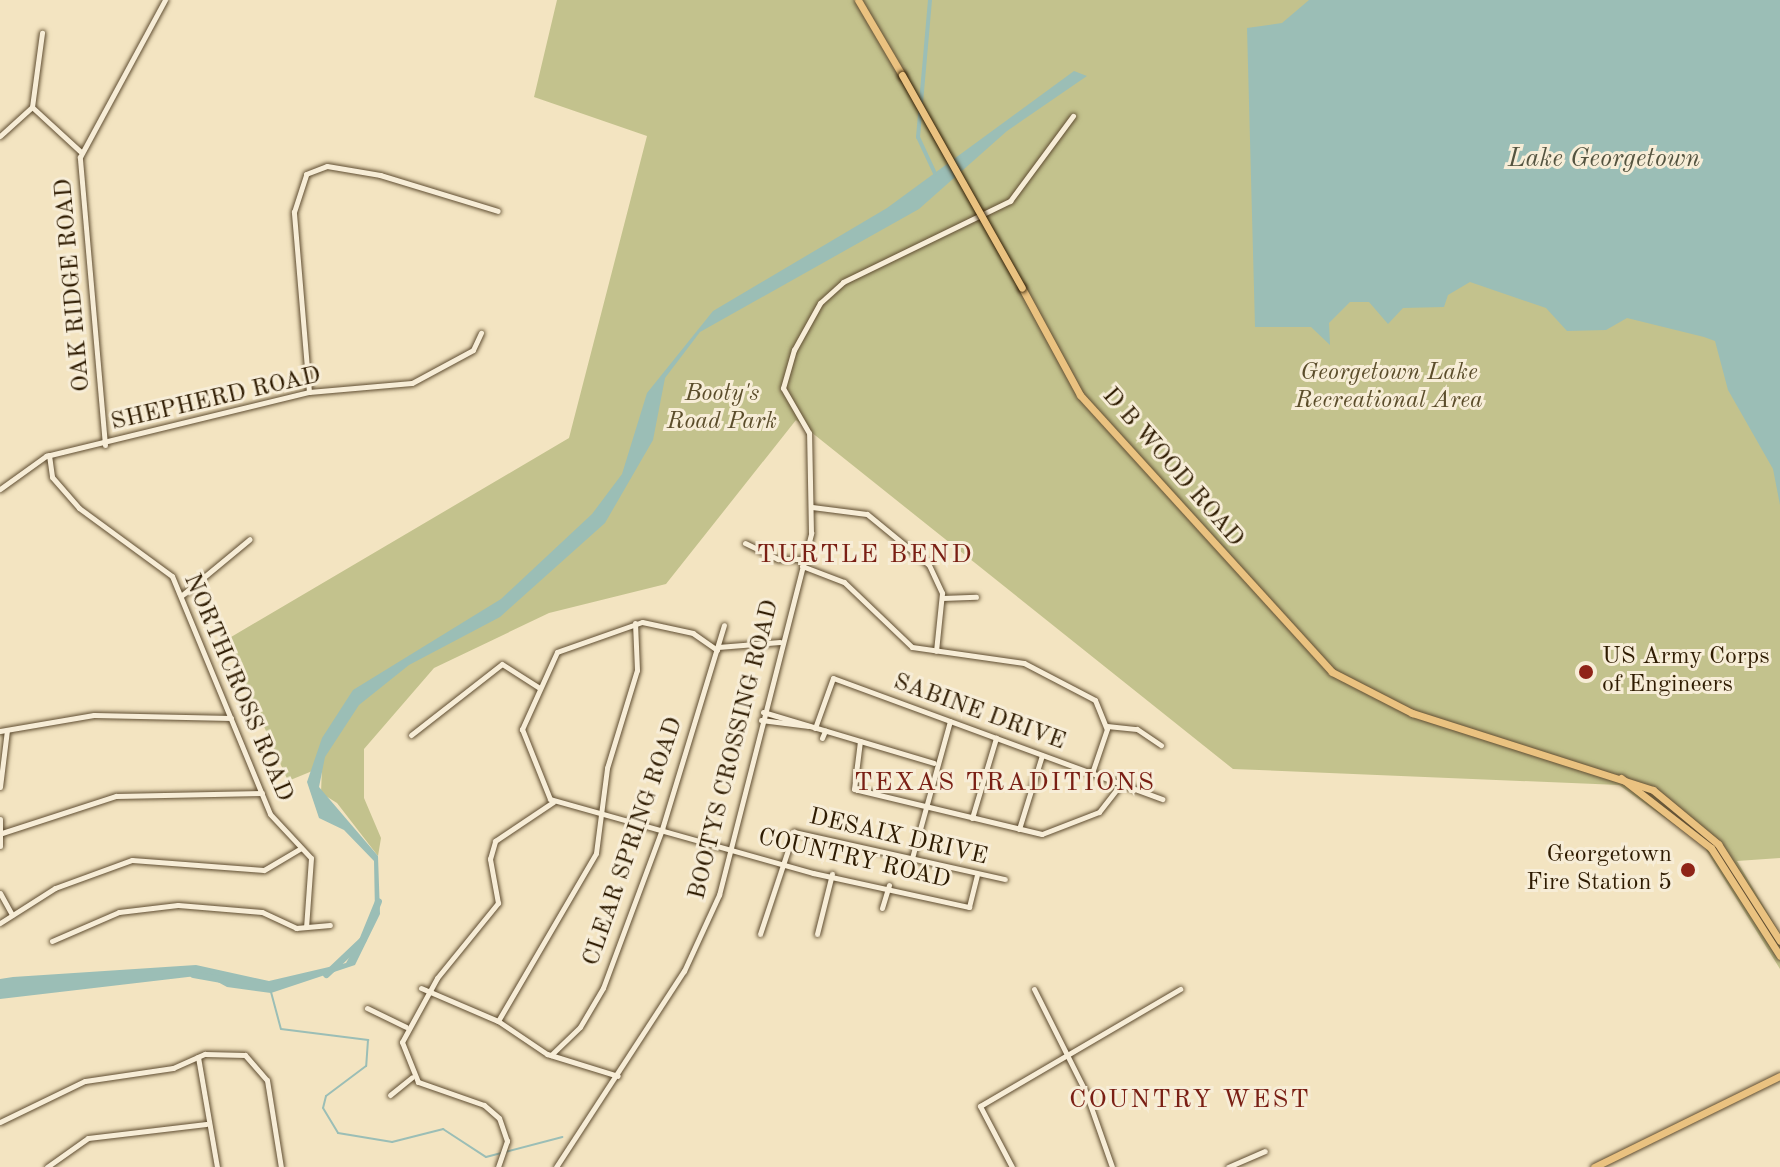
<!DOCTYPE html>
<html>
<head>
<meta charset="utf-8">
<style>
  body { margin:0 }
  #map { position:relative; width:1780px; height:1167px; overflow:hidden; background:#f3e4c1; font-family:"Old Standard TT",serif }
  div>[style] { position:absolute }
  .green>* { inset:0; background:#c3c28d }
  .water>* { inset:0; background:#9bbeb6 }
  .stream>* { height:2px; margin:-1px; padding:0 1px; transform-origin:1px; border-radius:1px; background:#9bbeb6 }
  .canal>* { height:4px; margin:-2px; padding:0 2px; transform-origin:2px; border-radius:2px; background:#9bbeb6 }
  .river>* { height:7px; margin:-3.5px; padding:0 3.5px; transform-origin:3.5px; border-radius:3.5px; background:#9bbeb6 }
  .roads { filter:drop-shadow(0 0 2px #5f4d31) drop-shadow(0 0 2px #5f4d31) }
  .minor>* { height:5px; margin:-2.5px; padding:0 2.5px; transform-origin:2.5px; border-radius:2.5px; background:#f7edd7 }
  .major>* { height:7px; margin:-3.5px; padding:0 3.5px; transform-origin:3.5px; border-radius:3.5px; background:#eac280 }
  .bridges { filter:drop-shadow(0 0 2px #2e1b01) drop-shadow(0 0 2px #2e1b01) }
  .major-bridge>* { height:7px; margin:-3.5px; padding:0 3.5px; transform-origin:3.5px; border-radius:3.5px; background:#eac280 }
  .dots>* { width:22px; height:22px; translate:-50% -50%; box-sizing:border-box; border:4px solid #f7edd7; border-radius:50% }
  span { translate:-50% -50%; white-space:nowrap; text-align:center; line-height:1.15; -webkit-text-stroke:6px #f7edd7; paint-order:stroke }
  .street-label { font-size:24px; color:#2e1b01 }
  .park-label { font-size:24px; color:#5b4d2b; font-style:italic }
  .poi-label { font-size:24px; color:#2e1b01 }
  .left { translate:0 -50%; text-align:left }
  .right { translate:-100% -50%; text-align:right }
  .water-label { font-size:26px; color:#545440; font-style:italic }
  .neighbourhood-label { font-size:26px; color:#7a1f14; letter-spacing:2px }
</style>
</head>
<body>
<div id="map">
  <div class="green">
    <i style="clip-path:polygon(557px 0,1780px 0,1780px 858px,1737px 861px,1780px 934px,1780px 969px,1703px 845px,1619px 785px,1233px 769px,796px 420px,666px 584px,549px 613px,434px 668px,364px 749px,364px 798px,381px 838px,378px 856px,337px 803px,321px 793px,322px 767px,288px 781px,226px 640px,569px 438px,647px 136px,534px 97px)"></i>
  </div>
  <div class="water">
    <i style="clip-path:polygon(1309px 0,1780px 0,1780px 505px,1773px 469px,1728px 390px,1715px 341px,1704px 337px,1627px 318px,1606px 330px,1567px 331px,1546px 308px,1470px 282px,1448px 295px,1444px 307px,1403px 308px,1388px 324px,1369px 302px,1350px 302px,1329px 323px,1330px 345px,1311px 327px,1255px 327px,1247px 28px,1282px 23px)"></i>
    <i style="clip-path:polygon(1074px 71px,1087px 76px,1007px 131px,919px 209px,700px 332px,665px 378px,653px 440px,605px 523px,500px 617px,409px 665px,359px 705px,325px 757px,319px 787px,378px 856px,380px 914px,355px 965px,271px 993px,227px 987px,205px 975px,0 999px,0 979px,13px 977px,196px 965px,269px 981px,346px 963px,375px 913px,374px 861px,344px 830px,319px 818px,307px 782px,322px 738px,353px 690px,501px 599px,592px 514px,622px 474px,647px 393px,713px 311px,887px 208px)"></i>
  </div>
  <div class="stream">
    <i style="left:271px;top:992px;width:38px;rotate:75deg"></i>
    <i style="left:281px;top:1029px;width:88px;rotate:7.2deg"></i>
    <i style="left:368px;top:1040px;width:26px;rotate:94deg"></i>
    <i style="left:366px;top:1066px;width:50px;rotate:143.1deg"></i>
    <i style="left:326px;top:1096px;width:12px;rotate:104deg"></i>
    <i style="left:323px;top:1108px;width:29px;rotate:59deg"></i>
    <i style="left:338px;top:1133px;width:55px;rotate:9.5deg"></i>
    <i style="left:392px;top:1142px;width:53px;rotate:-14.3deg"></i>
    <i style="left:443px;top:1129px;width:51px;rotate:33.1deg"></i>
    <i style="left:486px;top:1157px;width:79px;rotate:-14.7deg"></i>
  </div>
  <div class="canal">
    <i style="left:930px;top:0;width:138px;rotate:95deg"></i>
    <i style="left:918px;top:137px;width:40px;rotate:65deg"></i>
  </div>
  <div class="river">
    <i style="left:193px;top:974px;width:27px;rotate:10deg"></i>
    <i style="left:326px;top:974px;width:50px;rotate:-43.4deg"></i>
    <i style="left:362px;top:940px;width:42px;rotate:-67.7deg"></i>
  </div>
  <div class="roads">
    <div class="minor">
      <i style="left:32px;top:107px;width:67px;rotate:42.6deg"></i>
      <i style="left:0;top:136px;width:43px;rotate:-42.2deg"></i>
      <i style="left:32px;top:107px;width:75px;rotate:-82.3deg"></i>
      <i style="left:309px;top:392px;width:181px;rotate:-94.8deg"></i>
      <i style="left:294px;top:212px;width:40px;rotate:-72deg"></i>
      <i style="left:306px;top:174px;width:22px;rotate:-21deg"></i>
      <i style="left:327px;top:166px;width:54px;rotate:9.6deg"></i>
      <i style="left:380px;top:175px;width:123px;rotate:17deg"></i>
      <i style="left:105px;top:445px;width:289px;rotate:-95deg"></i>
      <i style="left:80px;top:157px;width:179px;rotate:-61.6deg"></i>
      <i style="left:49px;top:455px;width:22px;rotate:82deg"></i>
      <i style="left:52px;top:477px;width:41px;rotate:48.9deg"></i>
      <i style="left:79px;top:508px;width:115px;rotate:36.2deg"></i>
      <i style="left:172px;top:576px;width:257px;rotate:67.6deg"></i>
      <i style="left:270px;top:814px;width:60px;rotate:47deg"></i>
      <i style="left:311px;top:858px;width:69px;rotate:94.1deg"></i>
      <i style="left:0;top:489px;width:57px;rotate:-35.7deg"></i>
      <i style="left:46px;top:456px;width:271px;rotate:-13.7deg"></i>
      <i style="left:309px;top:392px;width:103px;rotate:-5deg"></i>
      <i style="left:412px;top:383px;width:69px;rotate:-28.4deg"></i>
      <i style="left:473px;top:350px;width:19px;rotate:-65deg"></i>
      <i style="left:812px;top:507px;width:55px;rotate:7.3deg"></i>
      <i style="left:867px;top:514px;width:80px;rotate:39.4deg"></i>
      <i style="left:929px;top:565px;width:31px;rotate:65deg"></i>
      <i style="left:942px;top:593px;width:58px;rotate:95.9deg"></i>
      <i style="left:745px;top:543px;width:37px;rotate:26deg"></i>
      <i style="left:778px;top:559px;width:26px"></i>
      <i style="left:802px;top:566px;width:45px;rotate:20.9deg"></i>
      <i style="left:844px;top:582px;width:94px;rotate:43.7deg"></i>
      <i style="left:912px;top:647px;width:113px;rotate:8.1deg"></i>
      <i style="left:1024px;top:663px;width:80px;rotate:27.5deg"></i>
      <i style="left:1095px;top:700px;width:31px;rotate:68deg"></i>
      <i style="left:1107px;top:729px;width:46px;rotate:108.8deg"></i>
      <i style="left:181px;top:596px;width:89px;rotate:-39.6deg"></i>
      <i style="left:942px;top:598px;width:34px;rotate:-2deg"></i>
      <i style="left:718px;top:647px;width:62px;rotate:-4.6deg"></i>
      <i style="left:717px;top:650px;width:29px;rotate:-145deg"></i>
      <i style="left:693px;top:633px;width:52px;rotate:-167.8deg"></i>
      <i style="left:642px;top:622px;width:90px;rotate:160.6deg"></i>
      <i style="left:557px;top:652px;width:85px;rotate:114.4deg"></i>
      <i style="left:522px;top:729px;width:75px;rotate:68.2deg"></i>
      <i style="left:550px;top:799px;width:273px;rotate:15.7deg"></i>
      <i style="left:813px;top:873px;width:160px;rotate:12.3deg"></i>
      <i style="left:969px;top:907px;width:32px;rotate:-76deg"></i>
      <i style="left:763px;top:712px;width:178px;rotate:16.6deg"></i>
      <i style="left:761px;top:720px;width:48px;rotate:7.1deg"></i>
      <i style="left:1107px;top:726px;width:30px;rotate:6deg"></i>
      <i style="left:1137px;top:729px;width:29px;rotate:34deg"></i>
      <i style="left:815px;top:728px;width:53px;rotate:-70.2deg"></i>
      <i style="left:833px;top:678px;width:351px;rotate:20.2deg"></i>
      <i style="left:0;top:731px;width:95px;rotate:-9.7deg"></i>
      <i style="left:94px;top:715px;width:137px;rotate:1.3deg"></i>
      <i style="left:411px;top:735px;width:115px;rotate:-38deg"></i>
      <i style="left:502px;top:664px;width:43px;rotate:32.6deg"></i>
      <i style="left:822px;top:738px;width:8px;rotate:-67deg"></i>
      <i style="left:860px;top:741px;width:48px;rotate:97.1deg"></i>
      <i style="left:854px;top:789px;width:193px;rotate:13.5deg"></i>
      <i style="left:1042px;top:834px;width:61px;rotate:-21.1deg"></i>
      <i style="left:1099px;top:812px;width:36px;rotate:-52deg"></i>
      <i style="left:0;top:787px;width:57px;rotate:-83deg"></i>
      <i style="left:972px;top:818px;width:84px;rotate:-73.3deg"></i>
      <i style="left:0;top:819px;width:27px;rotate:90deg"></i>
      <i style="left:1019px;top:829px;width:77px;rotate:-72.7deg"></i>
      <i style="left:2px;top:833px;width:120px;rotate:-18deg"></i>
      <i style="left:116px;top:796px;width:146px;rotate:-1.2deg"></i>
      <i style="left:912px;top:858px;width:142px;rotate:-74.5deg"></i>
      <i style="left:0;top:893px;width:25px;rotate:61deg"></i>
      <i style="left:882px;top:908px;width:24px;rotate:-73deg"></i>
      <i style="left:0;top:923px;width:65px;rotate:-32.5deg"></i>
      <i style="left:55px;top:888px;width:82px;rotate:-20deg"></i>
      <i style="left:132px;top:860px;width:132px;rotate:4.3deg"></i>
      <i style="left:264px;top:870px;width:43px;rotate:-30.7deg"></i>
      <i style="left:760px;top:934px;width:108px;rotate:-71.6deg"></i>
      <i style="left:794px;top:832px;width:216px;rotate:12.6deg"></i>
      <i style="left:817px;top:934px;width:62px;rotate:-76deg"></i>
      <i style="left:52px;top:941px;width:73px;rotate:-23.4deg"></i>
      <i style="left:119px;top:912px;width:59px;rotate:-6.8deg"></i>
      <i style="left:178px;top:905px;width:84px;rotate:4.8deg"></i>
      <i style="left:262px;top:912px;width:38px;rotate:25deg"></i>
      <i style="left:296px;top:928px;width:34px;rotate:-5deg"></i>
      <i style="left:421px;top:988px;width:84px;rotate:23.2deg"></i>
      <i style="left:498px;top:1021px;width:59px;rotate:34deg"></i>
      <i style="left:547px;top:1054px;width:74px;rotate:17.2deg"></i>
      <i style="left:1034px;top:989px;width:116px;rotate:63.4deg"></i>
      <i style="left:1086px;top:1093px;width:78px;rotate:70.6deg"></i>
      <i style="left:367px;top:1008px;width:43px;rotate:26deg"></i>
      <i style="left:498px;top:1021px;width:194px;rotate:-59.7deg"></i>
      <i style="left:596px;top:853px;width:86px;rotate:-82.6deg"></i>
      <i style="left:607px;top:768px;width:102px;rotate:-73deg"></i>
      <i style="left:637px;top:670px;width:47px;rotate:-92.4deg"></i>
      <i style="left:551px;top:1055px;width:40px;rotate:-44deg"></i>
      <i style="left:580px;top:1027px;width:45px;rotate:-59.5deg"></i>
      <i style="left:603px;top:988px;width:170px;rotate:-69.6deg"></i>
      <i style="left:662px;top:829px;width:213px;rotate:-73.1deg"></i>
      <i style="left:198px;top:1057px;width:112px;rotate:80.2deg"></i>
      <i style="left:390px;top:1095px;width:28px;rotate:-39deg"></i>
      <i style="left:0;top:1122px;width:94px;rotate:-25.8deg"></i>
      <i style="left:85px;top:1081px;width:89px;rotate:-8.4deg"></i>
      <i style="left:173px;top:1068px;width:35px;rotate:-24deg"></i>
      <i style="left:205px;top:1054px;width:40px;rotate:1.4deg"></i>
      <i style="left:245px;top:1055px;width:33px;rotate:49deg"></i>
      <i style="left:267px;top:1080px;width:88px;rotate:80.9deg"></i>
      <i style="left:47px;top:1167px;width:50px;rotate:-35.3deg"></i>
      <i style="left:88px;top:1138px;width:119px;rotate:-6.8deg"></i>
      <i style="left:498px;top:1167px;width:28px;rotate:-71deg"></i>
      <i style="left:507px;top:1141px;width:24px;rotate:-109deg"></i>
      <i style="left:499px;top:1118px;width:20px;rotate:-139deg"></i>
      <i style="left:484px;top:1105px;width:70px;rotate:-160.8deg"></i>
      <i style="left:418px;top:1082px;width:43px;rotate:-111.8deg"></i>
      <i style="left:402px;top:1042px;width:73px;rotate:-61.3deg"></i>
      <i style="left:437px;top:978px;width:97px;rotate:-50.9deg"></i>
      <i style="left:498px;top:903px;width:45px;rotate:-100.3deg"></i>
      <i style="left:490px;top:859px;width:19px;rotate:-74deg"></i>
      <i style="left:495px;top:841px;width:70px;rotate:-33.9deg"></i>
      <i style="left:556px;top:1167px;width:234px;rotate:-56.9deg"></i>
      <i style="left:684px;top:971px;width:84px;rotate:-65.3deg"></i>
      <i style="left:719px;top:895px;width:374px;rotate:-75.7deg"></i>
      <i style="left:811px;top:533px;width:100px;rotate:-91.1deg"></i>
      <i style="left:809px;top:433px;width:52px;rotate:-120deg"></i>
      <i style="left:783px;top:388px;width:40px;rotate:-74deg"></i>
      <i style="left:794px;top:350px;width:54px;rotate:-61deg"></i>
      <i style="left:820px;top:303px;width:31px;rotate:-42deg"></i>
      <i style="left:843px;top:282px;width:186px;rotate:-25.9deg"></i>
      <i style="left:1010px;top:201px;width:106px;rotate:-53.5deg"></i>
      <i style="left:1012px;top:1167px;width:69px;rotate:-117.7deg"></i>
      <i style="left:980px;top:1106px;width:232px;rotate:-30.3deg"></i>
      <i style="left:1228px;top:1167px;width:40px;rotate:-23.4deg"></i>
    </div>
    <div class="major">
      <i style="left:858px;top:0;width:87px;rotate:59.6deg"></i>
      <i style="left:1022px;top:288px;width:122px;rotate:61.5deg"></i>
      <i style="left:1080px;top:395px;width:374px;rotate:47.7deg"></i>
      <i style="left:1332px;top:672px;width:90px;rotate:27.1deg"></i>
      <i style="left:1412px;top:713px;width:253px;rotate:17.7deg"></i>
      <i style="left:1653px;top:790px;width:85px;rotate:39.7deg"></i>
      <i style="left:1718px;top:844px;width:115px;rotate:57.4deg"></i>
      <i style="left:1621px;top:778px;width:114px;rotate:37.9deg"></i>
      <i style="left:1711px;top:848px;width:128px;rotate:57.4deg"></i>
      <i style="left:1594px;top:1167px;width:207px;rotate:-26.1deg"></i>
    </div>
  </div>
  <div class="bridges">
    <div class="major-bridge">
      <i style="left:902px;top:75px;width:244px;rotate:60.6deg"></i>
    </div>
  </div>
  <div class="dots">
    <i style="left:1586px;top:672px;background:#8f2418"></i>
    <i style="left:1688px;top:870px;background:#8f2418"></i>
  </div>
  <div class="street-label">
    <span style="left:74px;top:285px;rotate:-95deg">OAK RIDGE ROAD</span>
    <span style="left:216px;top:400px;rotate:-13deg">SHEPHERD ROAD</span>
    <span style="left:1172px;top:468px;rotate:49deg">D B WOOD ROAD</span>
    <span style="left:237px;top:688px;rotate:67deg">NORTHCROSS ROAD</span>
    <span style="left:979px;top:713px;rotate:20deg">SABINE DRIVE</span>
    <span style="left:735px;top:750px;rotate:-76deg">BOOTYS CROSSING ROAD</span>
    <span style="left:898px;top:838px;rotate:13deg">DESAIX DRIVE</span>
    <span style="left:634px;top:842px;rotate:-71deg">CLEAR SPRING ROAD</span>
    <span style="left:854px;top:860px;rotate:13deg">COUNTRY ROAD</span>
  </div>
  <div class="park-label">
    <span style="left:1389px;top:388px">Georgetown Lake<br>Recreational Area</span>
    <span style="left:722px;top:409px">Booty's<br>Road Park</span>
  </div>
  <div class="poi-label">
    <span class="left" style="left:1602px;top:672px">US Army Corps<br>of Engineers</span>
    <span class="right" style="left:1672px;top:870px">Georgetown<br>Fire Station 5</span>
  </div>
  <div class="water-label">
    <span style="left:1604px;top:160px">Lake Georgetown</span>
  </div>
  <div class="neighbourhood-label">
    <span style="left:865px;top:556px">TURTLE BEND</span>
    <span style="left:1005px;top:784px">TEXAS TRADITIONS</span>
    <span style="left:1190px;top:1101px">COUNTRY WEST</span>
  </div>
</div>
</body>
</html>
